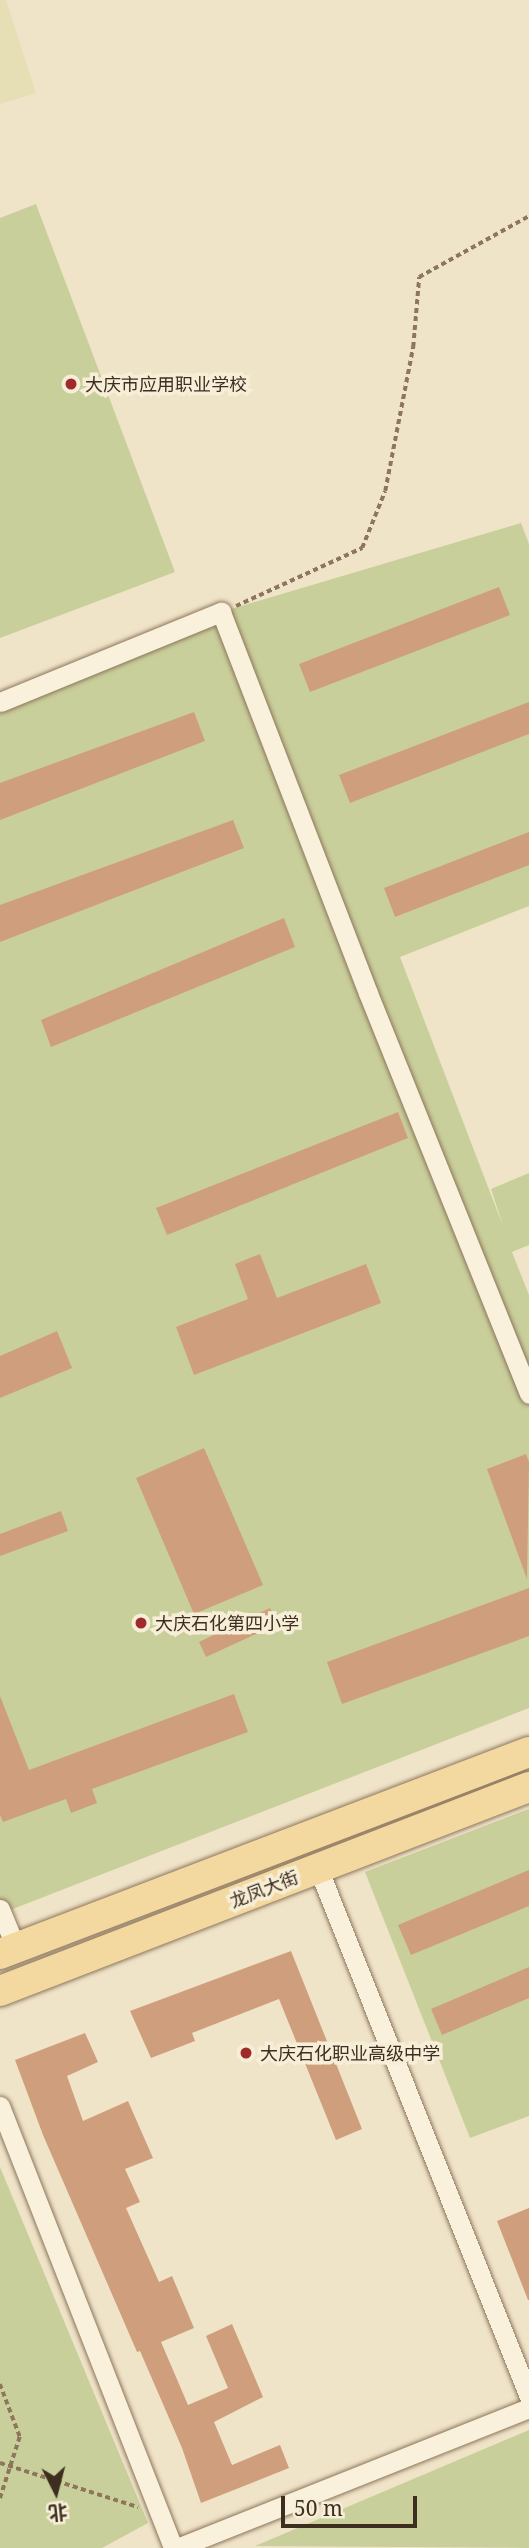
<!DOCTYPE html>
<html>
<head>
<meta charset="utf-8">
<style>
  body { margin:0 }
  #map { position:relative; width:529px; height:2548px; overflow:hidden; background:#f0e4c8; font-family:"Noto Serif","Noto Sans SC",serif }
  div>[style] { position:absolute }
  .farmland>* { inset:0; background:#e6deb5 }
  .green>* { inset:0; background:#c9cf9b }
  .building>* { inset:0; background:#cf9f7d }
  .path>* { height:3.5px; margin-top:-1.75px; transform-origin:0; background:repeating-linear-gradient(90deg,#8d765c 0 5px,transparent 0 8.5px) }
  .roads { filter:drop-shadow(0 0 2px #8d765c) drop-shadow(0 0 2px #8d765c) }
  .minor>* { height:19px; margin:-9.5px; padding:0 9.5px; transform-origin:9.5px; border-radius:9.5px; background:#faf1dc }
  .primary>* { height:30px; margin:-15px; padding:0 15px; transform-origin:15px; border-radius:15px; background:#f3d9a0 }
  .dots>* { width:19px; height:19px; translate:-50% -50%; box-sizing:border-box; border:4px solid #f7eed8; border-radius:50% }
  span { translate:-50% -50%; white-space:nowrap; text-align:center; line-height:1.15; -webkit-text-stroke:7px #f7eed8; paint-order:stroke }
  .poi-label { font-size:18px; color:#3d2e20 }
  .left { translate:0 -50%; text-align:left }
  .street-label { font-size:18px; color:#3d2e20 }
  .north { position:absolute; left:21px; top:2457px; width:70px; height:70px; -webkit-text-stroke:5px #f7eed8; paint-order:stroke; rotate:174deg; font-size:19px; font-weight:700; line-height:28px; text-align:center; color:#3d2e20 }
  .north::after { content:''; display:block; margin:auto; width:24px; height:32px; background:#3d2e20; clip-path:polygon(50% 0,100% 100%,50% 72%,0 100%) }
  .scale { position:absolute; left:281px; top:2496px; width:136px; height:32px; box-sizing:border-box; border:4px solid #3d2e20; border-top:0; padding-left:9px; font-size:21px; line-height:24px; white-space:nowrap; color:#3d2e20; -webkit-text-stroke:5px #f7eed8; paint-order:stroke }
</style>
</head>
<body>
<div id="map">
  <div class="farmland">
    <i style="clip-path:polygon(0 0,6px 0,36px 93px,0 104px)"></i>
  </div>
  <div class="green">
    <i style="clip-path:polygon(36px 204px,175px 572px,0 638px,0 218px)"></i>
    <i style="clip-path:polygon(521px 523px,529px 544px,529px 906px,400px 957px,503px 1226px,491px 1189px,529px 1173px,529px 1245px,512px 1252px,529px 1295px,529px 1708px,0 1914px,0 702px,221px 612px)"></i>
    <i style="clip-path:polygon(529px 1809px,529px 2116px,470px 2138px,365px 1872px)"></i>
    <i style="clip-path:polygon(0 2167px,148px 2523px,102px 2548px,0 2548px)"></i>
    <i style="clip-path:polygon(529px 2430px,529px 2548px,255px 2546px)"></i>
  </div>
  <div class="building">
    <i style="clip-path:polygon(499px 587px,510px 615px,310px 692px,299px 664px)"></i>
    <i style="clip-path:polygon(529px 702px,529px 734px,350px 803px,339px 775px)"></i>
    <i style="clip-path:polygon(194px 712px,205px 741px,0 820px,0 783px)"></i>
    <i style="clip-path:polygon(233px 820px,244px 848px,0 942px,0 905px)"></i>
    <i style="clip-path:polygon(529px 832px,529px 865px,395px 917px,384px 888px)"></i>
    <i style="clip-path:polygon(284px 918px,295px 947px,51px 1047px,41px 1020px)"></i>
    <i style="clip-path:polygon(398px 1112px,408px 1138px,167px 1235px,156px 1208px)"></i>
    <i style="clip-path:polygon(260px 1254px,277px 1298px,366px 1264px,381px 1303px,194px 1375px,176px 1327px,248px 1299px,235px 1264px)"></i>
    <i style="clip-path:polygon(57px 1331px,72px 1368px,0 1398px,0 1356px)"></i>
    <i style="clip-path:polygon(204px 1448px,263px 1585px,194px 1614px,136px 1478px)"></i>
    <i style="clip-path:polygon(526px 1454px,529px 1462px,527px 1579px,487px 1469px)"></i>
    <i style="clip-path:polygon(61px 1511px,68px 1531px,0 1556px,0 1534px)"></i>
    <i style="clip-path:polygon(529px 1588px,529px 1636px,342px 1704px,327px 1662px)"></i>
    <i style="clip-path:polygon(270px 1608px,278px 1624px,206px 1657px,199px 1642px)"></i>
    <i style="clip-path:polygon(234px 1694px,248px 1732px,92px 1789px,97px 1803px,71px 1813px,66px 1799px,3px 1822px,0 1815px,0 1696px,29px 1770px)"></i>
    <i style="clip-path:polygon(529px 1870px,529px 1906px,411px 1955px,398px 1925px)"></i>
    <i style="clip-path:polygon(291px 1951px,362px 2129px,336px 2140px,279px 1999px,192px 2033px,195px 2041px,151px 2058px,130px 2011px)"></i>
    <i style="clip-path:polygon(529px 1967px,529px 1998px,442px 2035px,431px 2009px)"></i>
    <i style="clip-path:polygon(85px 2033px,98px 2062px,67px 2076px,83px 2121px,128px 2101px,153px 2158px,125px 2169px,140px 2202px,126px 2208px,159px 2282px,172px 2276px,194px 2328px,161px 2342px,188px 2405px,228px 2388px,206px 2336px,232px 2324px,263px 2397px,214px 2422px,232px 2465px,280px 2445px,289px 2468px,201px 2503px,182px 2448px,140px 2351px,137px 2352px,43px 2135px,15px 2060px)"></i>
    <i style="clip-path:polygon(529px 2208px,529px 2300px,528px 2300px,497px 2221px)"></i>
  </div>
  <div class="path">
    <i style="left:236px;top:606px;width:139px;rotate:-24.7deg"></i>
    <i style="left:362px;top:548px;width:61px;rotate:-68deg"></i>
    <i style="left:385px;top:491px;width:147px;rotate:-79deg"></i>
    <i style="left:413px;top:347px;width:70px;rotate:-85.1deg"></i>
    <i style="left:419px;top:277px;width:126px;rotate:-29deg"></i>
    <i style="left:0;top:2384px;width:57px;rotate:69.3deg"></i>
    <i style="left:20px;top:2437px;width:65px;rotate:107.9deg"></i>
    <i style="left:0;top:2463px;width:145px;rotate:17.7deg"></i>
  </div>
  <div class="roads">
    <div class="minor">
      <i style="left:0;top:702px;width:239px;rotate:-22.2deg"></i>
      <i style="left:221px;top:612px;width:408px;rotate:68.9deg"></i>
      <i style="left:368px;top:993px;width:432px;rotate:68.1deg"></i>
      <i style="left:318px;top:1868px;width:570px;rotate:68.25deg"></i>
      <i style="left:0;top:1909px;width:42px;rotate:67.7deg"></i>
      <i style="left:0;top:2106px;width:475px;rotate:68.6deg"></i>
      <i style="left:177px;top:2548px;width:379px;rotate:-21.7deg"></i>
    </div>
    <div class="primary">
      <i style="left:0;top:1954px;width:566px;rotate:-20.9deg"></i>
      <i style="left:0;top:1991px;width:567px;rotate:-21.09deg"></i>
    </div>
  </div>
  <div class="dots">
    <i style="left:71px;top:384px;background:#9e2a2b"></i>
    <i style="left:141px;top:1623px;background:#9e2a2b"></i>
    <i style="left:246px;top:2053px;background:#9e2a2b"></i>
  </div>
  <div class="poi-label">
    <span class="left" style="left:85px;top:384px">大庆市应用职业学校</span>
    <span class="left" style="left:155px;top:1623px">大庆石化第四小学</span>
    <span class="left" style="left:260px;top:2053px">大庆石化职业高级中学</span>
  </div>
  <div class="street-label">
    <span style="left:264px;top:1889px;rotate:-21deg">龙凤大街</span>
  </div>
  <div class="north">北</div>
  <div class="scale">50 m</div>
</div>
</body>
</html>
